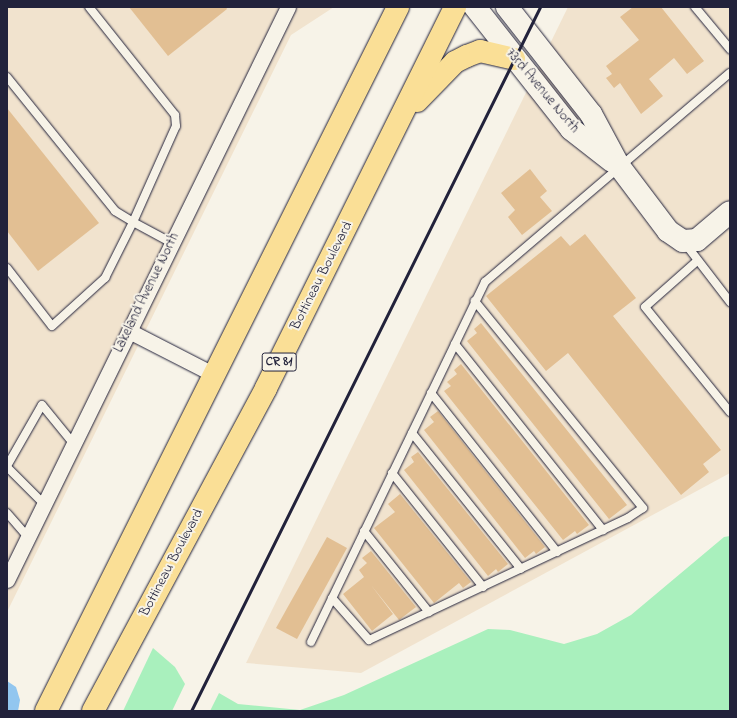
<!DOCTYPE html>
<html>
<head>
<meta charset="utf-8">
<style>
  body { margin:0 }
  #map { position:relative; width:737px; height:718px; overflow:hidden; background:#f7f3e8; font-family:"Indie Flower",sans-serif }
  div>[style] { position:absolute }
  .built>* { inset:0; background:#f1e3ce }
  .green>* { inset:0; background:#a9f0bd }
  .water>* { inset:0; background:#92c6ef }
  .building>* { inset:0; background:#e2bf93 }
  .roads { filter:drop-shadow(0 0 1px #22223b) drop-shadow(0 0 1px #22223b) }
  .lane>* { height:8px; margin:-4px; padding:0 4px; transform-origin:4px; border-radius:4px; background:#f7f3e8 }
  .street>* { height:15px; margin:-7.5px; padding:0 7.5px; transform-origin:7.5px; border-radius:7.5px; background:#f7f3e8 }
  .secondary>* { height:22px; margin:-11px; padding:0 11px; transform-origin:11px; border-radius:11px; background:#f7f3e8 }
  .highway>* { height:22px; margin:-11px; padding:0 11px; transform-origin:11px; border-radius:11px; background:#fadf96 }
  .rail>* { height:3px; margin:-1.5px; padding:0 1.5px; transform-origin:1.5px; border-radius:1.5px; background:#22223b }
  span { translate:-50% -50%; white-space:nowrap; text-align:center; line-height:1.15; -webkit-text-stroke:4px #f7f3e8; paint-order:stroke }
  .shield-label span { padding:1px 3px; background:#f7f3e8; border:1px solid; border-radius:3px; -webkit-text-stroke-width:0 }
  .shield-label { font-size:13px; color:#22223b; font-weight:700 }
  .street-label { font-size:14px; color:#22223b }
  .frame { position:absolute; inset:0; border:8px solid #22223b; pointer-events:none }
</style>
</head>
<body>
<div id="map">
  <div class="built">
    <i style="clip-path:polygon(7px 7px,334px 7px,291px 35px,7px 612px)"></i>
    <i style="clip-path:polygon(568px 7px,730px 7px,730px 473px,361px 673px,246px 663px)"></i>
  </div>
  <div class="green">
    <i style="clip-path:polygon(730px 536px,730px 711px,210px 711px,219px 693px,238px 704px,300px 710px,344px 695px,488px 629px,510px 630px,564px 644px,597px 634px,631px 615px,724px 537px)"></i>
    <i style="clip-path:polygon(153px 648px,175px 667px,185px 684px,172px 711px,123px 711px)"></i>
  </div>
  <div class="water">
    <i style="clip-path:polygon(7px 681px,16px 687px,20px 700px,18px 711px,7px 711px)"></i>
  </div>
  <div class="building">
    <i style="clip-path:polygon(129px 7px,226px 7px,227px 9px,168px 56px)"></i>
    <i style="clip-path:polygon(633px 7px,661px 7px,704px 61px,687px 74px,674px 58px,649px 79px,663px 96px,641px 114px,620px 83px,614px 88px,606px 78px,612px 74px,606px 66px,639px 40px,620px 17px)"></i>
    <i style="clip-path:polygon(7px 108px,99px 223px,38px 271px,7px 231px)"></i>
    <i style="clip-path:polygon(530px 169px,547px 191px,540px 197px,552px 211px,522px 235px,508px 217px,515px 210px,501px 193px)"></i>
    <i style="clip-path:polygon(585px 234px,636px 298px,613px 316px,721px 450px,703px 464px,709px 472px,681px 495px,568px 353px,546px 371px,486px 296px,561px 236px,570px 246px)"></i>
    <i style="clip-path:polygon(481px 323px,627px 505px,609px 519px,467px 341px,477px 333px,474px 329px)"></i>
    <i style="clip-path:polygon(461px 364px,589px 525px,577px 534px,575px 531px,563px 540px,444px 391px,451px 386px,447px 382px,457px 374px,454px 370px)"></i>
    <i style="clip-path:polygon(438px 411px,545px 547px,536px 554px,534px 551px,525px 558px,424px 430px,434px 422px,430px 417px)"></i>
    <i style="clip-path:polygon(418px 452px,508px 564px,498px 572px,496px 569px,488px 576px,404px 470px,414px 462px,411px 457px)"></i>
    <i style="clip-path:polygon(400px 494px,471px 582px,463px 588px,459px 583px,434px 603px,374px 528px,395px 512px,388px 504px)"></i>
    <i style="clip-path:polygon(327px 537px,347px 548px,297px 639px,276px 628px)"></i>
    <i style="clip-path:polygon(371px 551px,416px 607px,399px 620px,371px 585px,393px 614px,372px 631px,343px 594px,364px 577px,359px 570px,367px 563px,362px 558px)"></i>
  </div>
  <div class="roads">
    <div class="lane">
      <i style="left:695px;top:7px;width:55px;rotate:50.2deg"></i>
      <i style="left:7px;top:77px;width:172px;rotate:51.1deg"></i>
      <i style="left:115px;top:211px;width:21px;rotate:31deg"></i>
      <i style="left:133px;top:222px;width:105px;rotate:-65.9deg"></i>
      <i style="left:176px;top:126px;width:11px;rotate:-95deg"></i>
      <i style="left:175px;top:115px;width:138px;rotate:-128.5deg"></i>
      <i style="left:684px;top:242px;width:76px;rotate:52.5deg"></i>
      <i style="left:697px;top:261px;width:69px;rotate:138.5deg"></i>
      <i style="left:645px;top:307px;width:135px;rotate:51deg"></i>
      <i style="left:7px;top:268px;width:73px;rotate:52.2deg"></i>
      <i style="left:52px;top:326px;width:72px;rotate:-42.2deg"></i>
      <i style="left:105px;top:278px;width:63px;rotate:-63.4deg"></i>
      <i style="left:133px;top:222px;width:44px;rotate:28.3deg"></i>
      <i style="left:455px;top:344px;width:238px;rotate:51.5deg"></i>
      <i style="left:431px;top:393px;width:203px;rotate:51.6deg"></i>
      <i style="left:412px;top:433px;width:174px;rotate:51.3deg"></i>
      <i style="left:7px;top:466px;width:70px;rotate:-60.2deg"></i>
      <i style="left:42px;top:405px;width:49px;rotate:50.8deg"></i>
      <i style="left:7px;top:467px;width:52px;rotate:45deg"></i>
      <i style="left:392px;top:473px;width:146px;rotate:51.4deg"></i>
      <i style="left:7px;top:513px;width:32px;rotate:49deg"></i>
      <i style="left:364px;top:531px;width:104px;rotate:51.3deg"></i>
      <i style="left:332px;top:598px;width:56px;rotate:48.6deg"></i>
      <i style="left:369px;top:640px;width:286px;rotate:-25.2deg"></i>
      <i style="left:628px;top:518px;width:18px;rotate:-34deg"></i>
      <i style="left:643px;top:508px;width:267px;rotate:-129.1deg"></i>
      <i style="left:311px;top:642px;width:400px;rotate:-64.2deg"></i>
      <i style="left:485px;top:282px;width:322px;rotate:-40.5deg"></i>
    </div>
    <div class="street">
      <i style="left:129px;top:331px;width:94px;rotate:27.1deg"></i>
      <i style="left:7px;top:580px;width:638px;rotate:-63.88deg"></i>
    </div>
    <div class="secondary">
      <i style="left:475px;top:7px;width:155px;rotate:51.8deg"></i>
      <i style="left:571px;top:129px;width:52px;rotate:38deg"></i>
      <i style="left:507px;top:7px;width:136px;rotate:51.9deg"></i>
      <i style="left:591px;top:114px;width:59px;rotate:61.7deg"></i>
      <i style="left:619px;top:166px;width:81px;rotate:53deg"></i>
      <i style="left:668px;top:231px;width:18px;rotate:34deg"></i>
      <i style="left:683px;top:241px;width:14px;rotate:-4deg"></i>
      <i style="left:697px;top:240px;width:43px;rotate:-40.3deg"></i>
    </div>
    <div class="highway">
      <i style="left:417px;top:101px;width:54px;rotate:-45.7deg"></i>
      <i style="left:455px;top:62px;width:13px;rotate:-27deg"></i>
      <i style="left:467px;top:56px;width:14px;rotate:-21deg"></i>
      <i style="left:480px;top:51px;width:35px;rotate:13deg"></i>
      <i style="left:46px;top:711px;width:787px;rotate:-63.43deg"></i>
      <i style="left:93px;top:711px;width:366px;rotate:-61.8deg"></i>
      <i style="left:266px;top:388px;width:425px;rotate:-63.6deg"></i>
    </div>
  </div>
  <div class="rail">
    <i style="left:191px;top:711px;width:786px;rotate:-63.63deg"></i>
  </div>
  <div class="shield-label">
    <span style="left:279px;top:362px">CR 81</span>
  </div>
  <div class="street-label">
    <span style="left:542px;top:91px;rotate:50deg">73rd Avenue North</span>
    <span style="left:322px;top:276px;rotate:-63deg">Bottineau Boulevard</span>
    <span style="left:147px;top:293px;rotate:-64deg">Lakeland Avenue North</span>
    <span style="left:172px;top:563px;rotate:-62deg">Bottineau Boulevard</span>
  </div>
  <div class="frame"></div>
</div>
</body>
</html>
